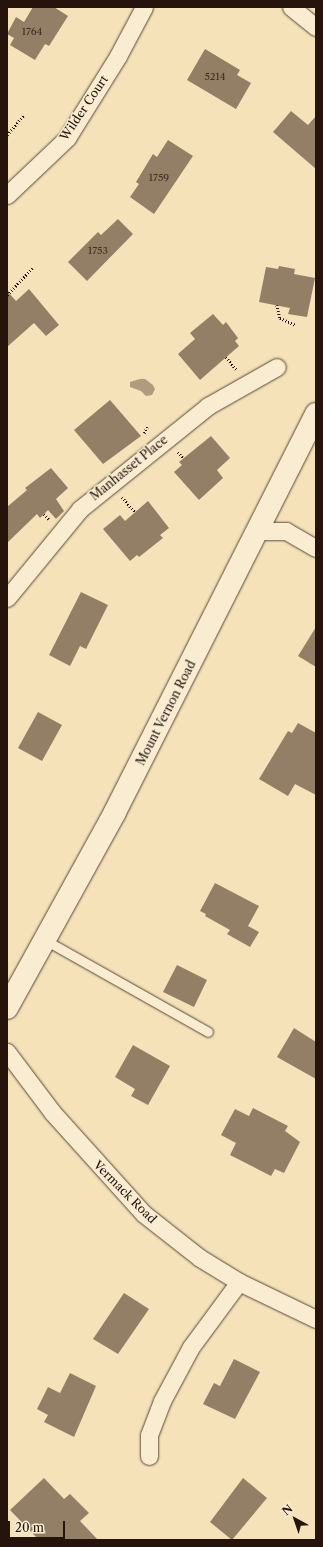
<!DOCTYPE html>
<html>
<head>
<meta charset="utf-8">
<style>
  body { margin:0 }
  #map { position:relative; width:323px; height:1547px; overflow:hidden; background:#f6e2b8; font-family:"Libre Caslon Text",serif }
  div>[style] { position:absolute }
  .water>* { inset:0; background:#af9c7e }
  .building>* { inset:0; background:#927f65 }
  .path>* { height:2.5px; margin-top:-1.25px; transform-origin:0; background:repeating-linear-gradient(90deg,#25130c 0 1px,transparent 0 3px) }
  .roads { filter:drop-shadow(0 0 1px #594737) drop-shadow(0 0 1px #594737) }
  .lane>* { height:9px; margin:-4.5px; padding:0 4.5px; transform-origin:4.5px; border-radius:4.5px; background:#f9ecd1 }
  .street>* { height:17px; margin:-8.5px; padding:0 8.5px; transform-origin:8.5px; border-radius:8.5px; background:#f9ecd1 }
  .secondary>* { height:22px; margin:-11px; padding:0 11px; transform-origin:11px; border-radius:11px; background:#f9ecd1 }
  span { translate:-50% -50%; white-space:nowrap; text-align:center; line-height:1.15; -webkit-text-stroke:3px #f9ecd1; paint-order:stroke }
  .number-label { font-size:10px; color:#402e22 }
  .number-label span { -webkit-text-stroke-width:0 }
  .street-label { font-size:12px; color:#25130c }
  .frame { position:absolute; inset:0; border:8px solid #25130c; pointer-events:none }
  .north { position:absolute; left:275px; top:1499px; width:40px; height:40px; -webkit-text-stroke:3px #f9ecd1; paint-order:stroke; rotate:320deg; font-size:11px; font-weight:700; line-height:16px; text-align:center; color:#25130c }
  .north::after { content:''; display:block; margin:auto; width:14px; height:18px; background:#25130c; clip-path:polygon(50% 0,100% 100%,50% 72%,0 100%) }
  .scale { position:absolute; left:8px; top:1521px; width:57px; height:18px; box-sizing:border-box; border:2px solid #25130c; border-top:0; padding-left:5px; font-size:12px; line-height:14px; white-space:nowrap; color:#25130c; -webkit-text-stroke:3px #f9ecd1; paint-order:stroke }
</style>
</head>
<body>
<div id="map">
  <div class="water">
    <i style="clip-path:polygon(140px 379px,145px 379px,153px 385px,155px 389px,152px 395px,146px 396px,141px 391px,130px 387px,130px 382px)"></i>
  </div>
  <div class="building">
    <i style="clip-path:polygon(33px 7px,54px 7px,68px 16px,49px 46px,45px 44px,35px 60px,10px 45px,14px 38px,7px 34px,16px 17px,24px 22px)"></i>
    <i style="clip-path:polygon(205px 49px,240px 70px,237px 75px,251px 83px,236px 109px,187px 80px)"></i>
    <i style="clip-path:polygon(291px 111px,308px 125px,316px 116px,316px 169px,273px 132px)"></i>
    <i style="clip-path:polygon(168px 140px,193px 156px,154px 214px,130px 197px,139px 184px,136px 182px,153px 154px,157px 157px)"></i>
    <i style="clip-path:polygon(118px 219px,133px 234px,87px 281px,68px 262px,98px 232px,101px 235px)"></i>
    <i style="clip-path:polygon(279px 266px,295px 269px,294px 274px,315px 278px,307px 317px,288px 314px,290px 308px,259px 302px,266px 267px,278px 269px)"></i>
    <i style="clip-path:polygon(29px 289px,59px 325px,46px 336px,34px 323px,7px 347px,7px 291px,16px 301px)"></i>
    <i style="clip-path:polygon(213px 314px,223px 325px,226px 322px,238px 338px,235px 341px,239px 346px,200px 380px,178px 354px,195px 339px,190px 333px)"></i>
    <i style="clip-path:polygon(110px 400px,141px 436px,103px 464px,74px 430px)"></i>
    <i style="clip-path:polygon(211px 436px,230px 458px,217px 470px,223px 478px,199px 500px,174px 472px,182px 465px,179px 462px)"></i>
    <i style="clip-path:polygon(51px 468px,68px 488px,56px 499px,64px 511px,56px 519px,48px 510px,40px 518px,37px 514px,7px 543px,7px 507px,27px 490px,25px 488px)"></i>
    <i style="clip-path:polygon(148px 501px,169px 528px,160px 535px,163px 538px,139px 557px,137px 555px,130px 561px,103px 529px,120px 515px,125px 521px)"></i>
    <i style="clip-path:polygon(81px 592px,108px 605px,86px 649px,80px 646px,70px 666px,49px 655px)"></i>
    <i style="clip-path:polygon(316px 627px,316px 667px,298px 656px)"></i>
    <i style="clip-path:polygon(38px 712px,62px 725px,42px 761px,18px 748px)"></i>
    <i style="clip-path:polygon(298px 723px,316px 733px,316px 795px,295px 784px,288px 796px,259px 779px,288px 731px,292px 733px)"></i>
    <i style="clip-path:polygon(215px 883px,259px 906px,248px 926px,259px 932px,250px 947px,227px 934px,230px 930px,205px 916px,206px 914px,200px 911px)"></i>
    <i style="clip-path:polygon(177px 965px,207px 980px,194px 1007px,163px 992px)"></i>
    <i style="clip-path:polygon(294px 1028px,316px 1042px,316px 1079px,277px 1057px)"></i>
    <i style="clip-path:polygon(133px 1045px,170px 1066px,148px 1105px,131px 1096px,135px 1089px,115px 1077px)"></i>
    <i style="clip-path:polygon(253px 1108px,288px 1126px,285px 1131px,300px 1142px,284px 1173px,275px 1169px,271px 1176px,230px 1155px,236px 1143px,221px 1135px,235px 1109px,249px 1116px)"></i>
    <i style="clip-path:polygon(124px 1293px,149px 1309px,118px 1354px,93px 1339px)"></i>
    <i style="clip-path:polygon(234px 1359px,260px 1372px,235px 1419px,203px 1404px,214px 1383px,220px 1386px)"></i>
    <i style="clip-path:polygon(70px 1373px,96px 1386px,74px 1437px,44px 1422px,48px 1415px,37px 1409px,48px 1387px,60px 1393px)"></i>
    <i style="clip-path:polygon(44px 1478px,64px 1499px,70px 1494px,89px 1513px,80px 1521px,98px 1540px,39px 1540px,10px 1510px)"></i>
    <i style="clip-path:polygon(243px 1478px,267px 1498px,232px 1540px,210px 1522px)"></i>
  </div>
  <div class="path">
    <i style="left:7px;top:135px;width:26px;rotate:-50deg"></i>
    <i style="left:7px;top:295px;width:37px;rotate:-47deg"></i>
    <i style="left:277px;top:305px;width:13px;rotate:77deg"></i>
    <i style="left:280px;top:318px;width:17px;rotate:24deg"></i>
    <i style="left:226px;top:357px;width:16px;rotate:50deg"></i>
    <i style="left:144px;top:433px;width:7px;rotate:-63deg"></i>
    <i style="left:178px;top:452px;width:8px;rotate:50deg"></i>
    <i style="left:122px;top:497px;width:20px;rotate:49deg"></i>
    <i style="left:44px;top:514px;width:7px;rotate:45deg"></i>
  </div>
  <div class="roads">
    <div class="lane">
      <i style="left:45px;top:940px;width:187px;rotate:29.4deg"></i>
    </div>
    <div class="street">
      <i style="left:291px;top:7px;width:32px;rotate:39deg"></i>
      <i style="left:7px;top:195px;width:83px;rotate:-43.5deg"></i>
      <i style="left:67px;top:138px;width:97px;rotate:-58.1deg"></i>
      <i style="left:118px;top:56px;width:55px;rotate:-62deg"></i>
      <i style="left:257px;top:531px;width:29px"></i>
      <i style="left:286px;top:531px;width:34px;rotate:30deg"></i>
      <i style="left:7px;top:598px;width:115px;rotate:-50.6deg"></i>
      <i style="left:80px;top:509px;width:164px;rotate:-38.8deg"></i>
      <i style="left:208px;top:406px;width:79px;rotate:-29.5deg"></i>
      <i style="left:7px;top:1052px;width:75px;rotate:53.1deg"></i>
      <i style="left:52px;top:1112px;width:137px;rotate:48deg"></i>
      <i style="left:144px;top:1214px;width:71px;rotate:38.2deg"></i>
      <i style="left:200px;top:1258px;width:46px;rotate:31.6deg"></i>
      <i style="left:239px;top:1282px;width:85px;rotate:25.7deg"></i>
      <i style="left:149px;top:1456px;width:21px;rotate:-90deg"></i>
      <i style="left:149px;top:1435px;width:36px;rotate:-69deg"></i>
      <i style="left:162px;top:1401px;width:61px;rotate:-61.8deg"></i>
      <i style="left:191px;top:1347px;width:81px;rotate:-53.6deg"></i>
    </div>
    <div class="secondary">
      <i style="left:7px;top:1008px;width:224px;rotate:-61.1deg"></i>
      <i style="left:115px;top:812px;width:446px;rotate:-63.2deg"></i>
    </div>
  </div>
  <div class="number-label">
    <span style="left:32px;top:32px">1764</span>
    <span style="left:215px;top:77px">5214</span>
    <span style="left:159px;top:178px">1759</span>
    <span style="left:98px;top:251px">1753</span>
  </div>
  <div class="street-label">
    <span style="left:84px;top:108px;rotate:-56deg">Wilder Court</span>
    <span style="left:129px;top:468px;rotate:-39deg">Manhasset Place</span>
    <span style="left:166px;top:713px;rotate:-63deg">Mount Vernon Road</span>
    <span style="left:125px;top:1192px;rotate:45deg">Vermack Road</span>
  </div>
  <div class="frame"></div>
  <div class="north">N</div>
  <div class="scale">20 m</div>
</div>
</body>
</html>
